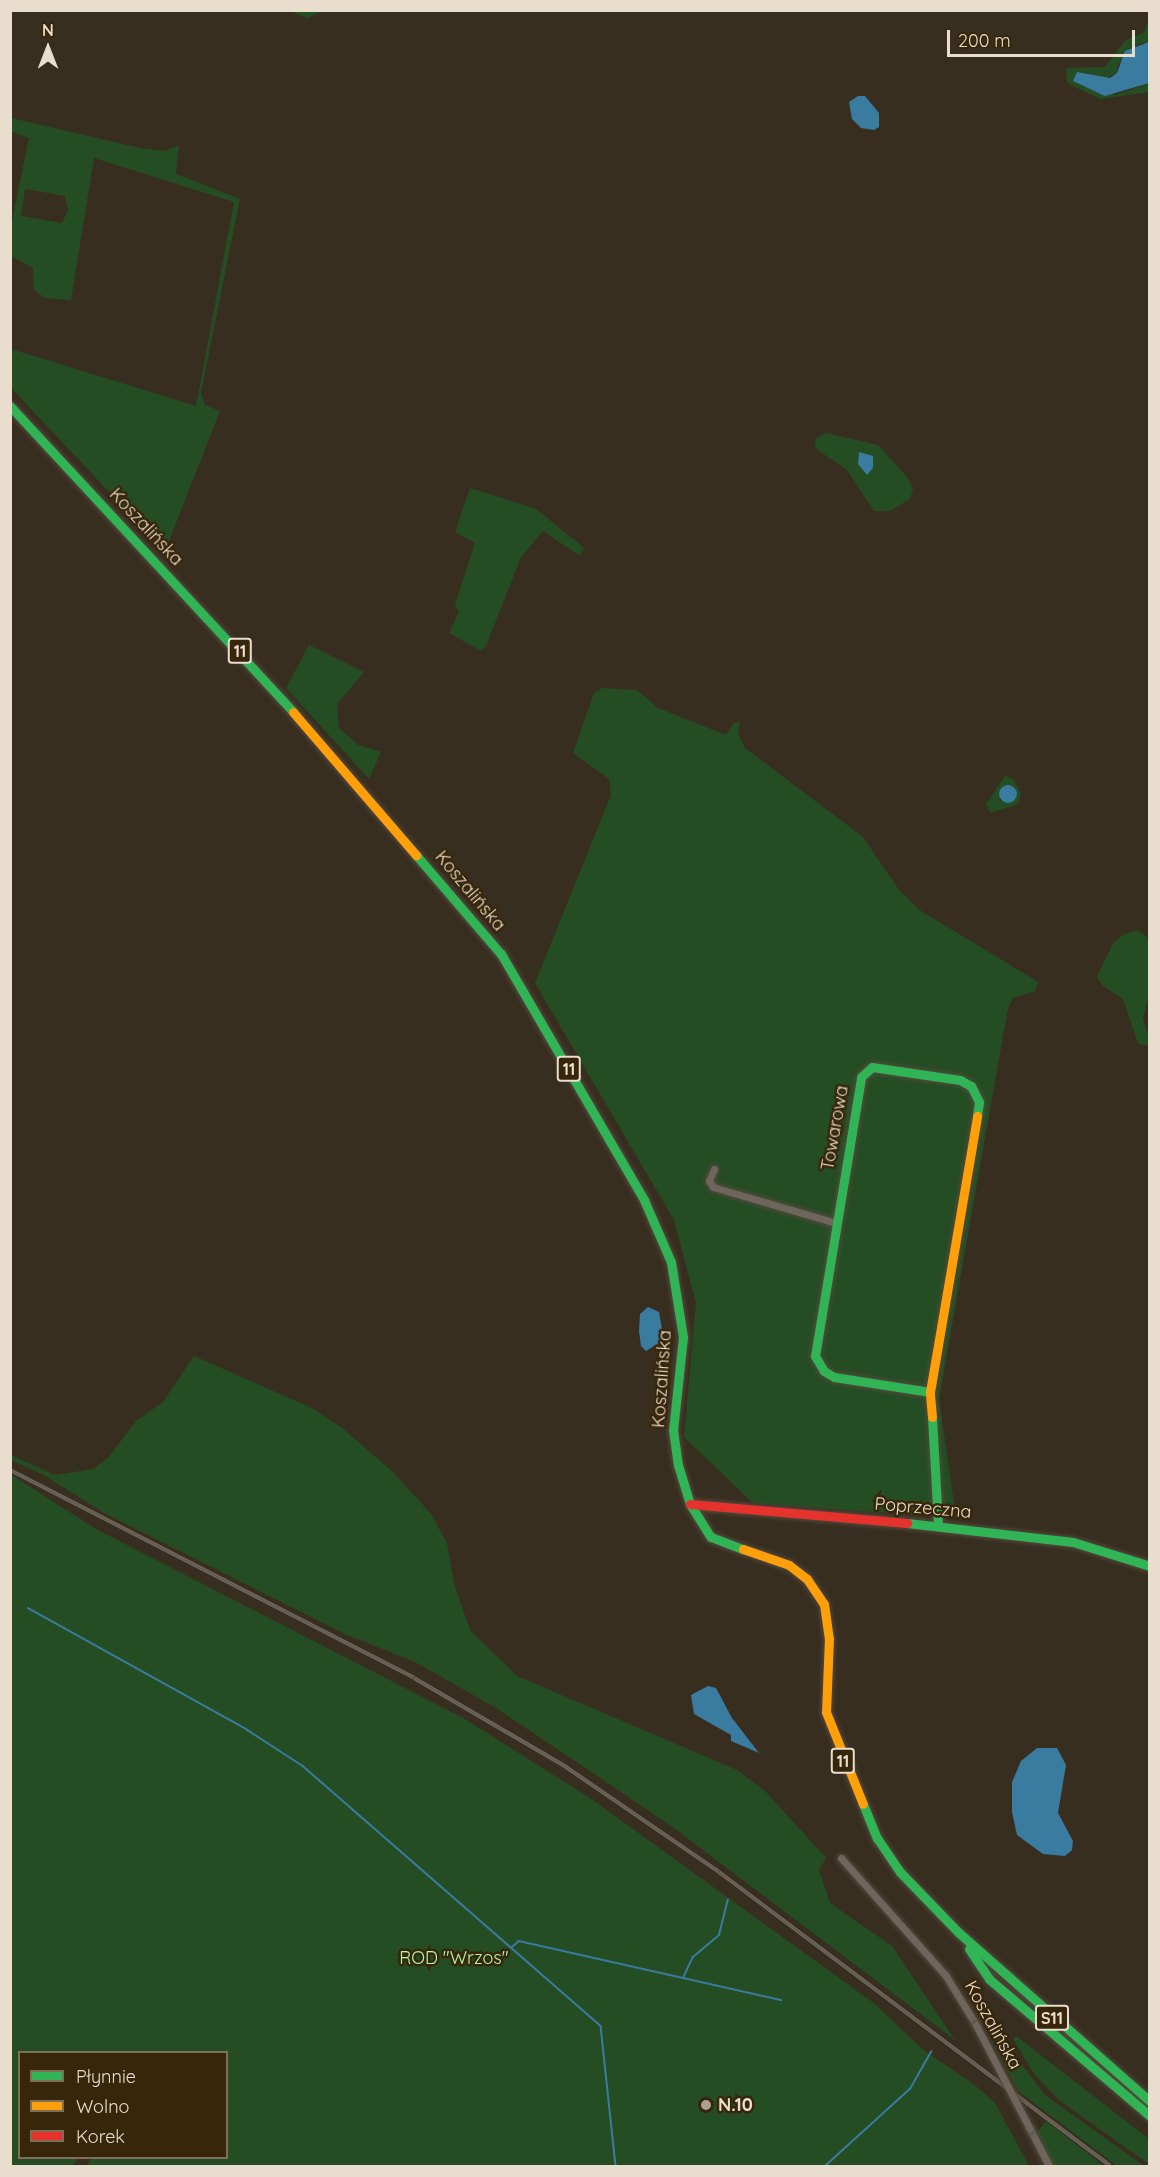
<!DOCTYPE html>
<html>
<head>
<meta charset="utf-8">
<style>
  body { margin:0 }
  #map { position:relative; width:1160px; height:2177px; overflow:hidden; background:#382e20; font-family:Quicksand,sans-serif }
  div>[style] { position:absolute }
  .green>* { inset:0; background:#254d23 }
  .water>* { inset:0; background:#3a7ba0 }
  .round { border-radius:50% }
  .stream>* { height:1.5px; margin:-0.75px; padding:0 0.75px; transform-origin:0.75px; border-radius:0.75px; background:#3a7ba0 }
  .roads { filter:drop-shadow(0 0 2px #524a3e) drop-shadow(0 0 2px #524a3e) }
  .street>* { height:7px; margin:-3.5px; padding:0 3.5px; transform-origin:3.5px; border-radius:3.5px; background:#6e665c }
  .fast>* { height:9px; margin:-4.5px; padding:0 4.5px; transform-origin:4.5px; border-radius:4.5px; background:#30b455 }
  .slow>* { height:9px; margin:-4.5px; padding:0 4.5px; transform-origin:4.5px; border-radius:4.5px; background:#ff9f0a }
  .jam>* { height:9px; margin:-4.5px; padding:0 4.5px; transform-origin:4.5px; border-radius:4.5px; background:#e5322d }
  .rail>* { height:4px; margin-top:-2px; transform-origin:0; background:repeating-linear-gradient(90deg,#38260a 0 4.5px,#6b6459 0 9px); box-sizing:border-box; border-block:2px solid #6b6459 }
  .bridges { filter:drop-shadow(0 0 2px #524a3e) drop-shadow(0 0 2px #524a3e) }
  .street-bridge>* { height:7px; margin:-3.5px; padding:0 3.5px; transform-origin:3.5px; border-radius:3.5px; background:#6e665c }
  .dots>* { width:16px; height:16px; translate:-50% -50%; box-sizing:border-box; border:3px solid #38260a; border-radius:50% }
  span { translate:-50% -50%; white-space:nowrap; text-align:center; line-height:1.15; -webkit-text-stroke:5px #38260a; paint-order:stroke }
  .shield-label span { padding:2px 4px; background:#38260a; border:2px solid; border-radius:4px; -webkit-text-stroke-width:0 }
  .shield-label { font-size:16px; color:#e9ddce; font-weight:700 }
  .street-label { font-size:18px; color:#e9ddce }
  .park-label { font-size:18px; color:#adf8ac }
  .poi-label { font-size:18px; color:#e9ddce; font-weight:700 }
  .left { translate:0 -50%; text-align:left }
  .frame { position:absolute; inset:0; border:12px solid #e9ddce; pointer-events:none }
  .legend { position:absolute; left:18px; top:2051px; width:210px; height:108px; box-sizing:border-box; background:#38260a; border:2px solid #7f6f58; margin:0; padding:8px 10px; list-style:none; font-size:18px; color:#e9ddce }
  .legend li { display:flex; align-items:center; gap:12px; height:30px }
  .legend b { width:30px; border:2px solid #7f6f58 }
  .north { position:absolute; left:18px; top:18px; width:60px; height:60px; -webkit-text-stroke:4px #38260a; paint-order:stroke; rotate:0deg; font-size:16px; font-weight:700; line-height:24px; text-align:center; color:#e9ddce }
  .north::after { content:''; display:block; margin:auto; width:21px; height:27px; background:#e9ddce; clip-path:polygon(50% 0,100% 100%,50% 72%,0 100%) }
  .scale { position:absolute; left:947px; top:30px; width:188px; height:27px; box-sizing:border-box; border:3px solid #e9ddce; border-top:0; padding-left:8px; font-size:18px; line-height:21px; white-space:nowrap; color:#e9ddce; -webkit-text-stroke:4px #38260a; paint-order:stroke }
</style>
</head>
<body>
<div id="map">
  <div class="green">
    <i style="clip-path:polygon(290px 11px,323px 11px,307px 18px)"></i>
    <i style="clip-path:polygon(1149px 19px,1149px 42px,1138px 44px,1118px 64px,1117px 73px,1104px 79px,1083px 72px,1115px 95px,1149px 83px,1149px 92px,1100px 99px,1067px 83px,1066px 68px,1105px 67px,1125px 41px,1144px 32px)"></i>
    <i style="clip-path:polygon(evenodd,11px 118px,140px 148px,164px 151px,179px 145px,176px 174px,240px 199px,201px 393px,205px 405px,220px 411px,165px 551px,11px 388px,11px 349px,196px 406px,234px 202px,94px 158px,71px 300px,45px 298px,34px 290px,33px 268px,11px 256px,11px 226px,29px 138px,11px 131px,11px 118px,25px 189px,65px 196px,68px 210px,62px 223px,21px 216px,25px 189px)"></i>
    <i style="clip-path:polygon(826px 433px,878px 445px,907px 477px,913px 489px,910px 499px,890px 511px,874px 511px,847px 470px,815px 448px,816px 438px)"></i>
    <i style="clip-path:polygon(470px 488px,536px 509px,584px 548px,580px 556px,543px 531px,521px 557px,486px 646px,481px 651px,449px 633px,459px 612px,455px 605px,475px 543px,455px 532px)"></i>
    <i style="clip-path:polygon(309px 645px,364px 672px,337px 704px,339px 728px,358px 745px,381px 752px,369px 779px,286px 688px)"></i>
    <i style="clip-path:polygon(602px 688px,637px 690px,658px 708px,726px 735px,734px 723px,740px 722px,738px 734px,745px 748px,863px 837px,899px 890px,921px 911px,1038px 982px,1035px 991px,1013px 998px,1008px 1008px,939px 1399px,955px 1510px,968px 1519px,955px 1518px,947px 1509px,932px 1508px,927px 1516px,753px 1503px,684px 1437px,696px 1303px,674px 1220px,535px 983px,611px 795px,609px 779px,573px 753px,594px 693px)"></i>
    <i style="clip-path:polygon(evenodd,1005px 776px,1013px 779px,1021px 793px,1019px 804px,990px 813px,986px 804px,1005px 776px,1015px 788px,1016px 799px,1000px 801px,999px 791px,1015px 788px)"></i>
    <i style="clip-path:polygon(1138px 930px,1149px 939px,1149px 994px,1143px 1018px,1149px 1039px,1147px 1046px,1138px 1043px,1123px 999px,1102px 985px,1097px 977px,1113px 943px,1124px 934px)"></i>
    <i style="clip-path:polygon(194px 1356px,312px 1408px,342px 1428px,392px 1471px,431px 1514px,447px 1543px,454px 1584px,470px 1630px,517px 1676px,737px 1770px,766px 1792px,826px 1858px,819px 1870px,830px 1903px,892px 1946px,955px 2040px,670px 1825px,496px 1708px,415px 1662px,345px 1634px,104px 1513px,44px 1475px,11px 1460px,11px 1455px,55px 1475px,93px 1469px,108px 1458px,136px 1421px,163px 1402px)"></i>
    <i style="clip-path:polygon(10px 1474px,96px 1529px,463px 1718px,590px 1798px,875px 2004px,922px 2049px,976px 2086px,995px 2103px,1029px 2166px,87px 2166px,91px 2158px,226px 2158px,226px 2052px,20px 2052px,20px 2158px,77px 2158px,73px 2166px,11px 2166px)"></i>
    <i style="clip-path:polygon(1000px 2036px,1045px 2095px,1144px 2166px,1117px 2166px,1018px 2091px,991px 2037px)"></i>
    <i style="clip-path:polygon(1016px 2036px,1149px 2139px,1149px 2164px,1060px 2101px,1034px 2074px,1013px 2039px)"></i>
    <i style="clip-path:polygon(1046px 2121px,1103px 2165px,1105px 2166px,1054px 2166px,1037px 2132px)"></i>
  </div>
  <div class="water">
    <i style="clip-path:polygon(1149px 42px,1149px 83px,1105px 96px,1073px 81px,1077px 72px,1110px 78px,1117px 73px,1125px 51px)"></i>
    <i style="clip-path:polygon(858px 96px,865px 96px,879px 113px,879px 127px,874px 130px,861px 128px,852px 119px,849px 102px)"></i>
    <i style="clip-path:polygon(859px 452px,873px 456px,873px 468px,867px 475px,858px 464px)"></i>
    <i class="round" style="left:999px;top:785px;width:18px;height:18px"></i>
    <i style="clip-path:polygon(648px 1307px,659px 1312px,662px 1329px,659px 1343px,646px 1351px,641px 1346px,639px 1331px,640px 1314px)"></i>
    <i style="clip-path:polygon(708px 1686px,716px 1688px,732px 1718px,759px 1753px,731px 1741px,731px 1735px,694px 1714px,691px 1695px)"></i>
    <i style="clip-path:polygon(1037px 1748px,1057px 1748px,1066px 1765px,1058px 1813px,1073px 1841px,1072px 1850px,1065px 1856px,1043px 1854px,1017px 1835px,1012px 1812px,1012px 1782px,1021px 1761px)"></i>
  </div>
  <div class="stream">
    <i style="left:28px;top:1608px;width:249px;rotate:29deg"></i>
    <i style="left:246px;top:1729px;width:68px;rotate:33deg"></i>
    <i style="left:303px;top:1766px;width:395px;rotate:41.1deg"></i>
    <i style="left:601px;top:2026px;width:141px;rotate:83.9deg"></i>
    <i style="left:512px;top:1947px;width:9px;rotate:-41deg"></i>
    <i style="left:519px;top:1941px;width:269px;rotate:12.7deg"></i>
    <i style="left:683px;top:1978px;width:23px;rotate:-65deg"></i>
    <i style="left:693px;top:1957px;width:34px;rotate:-40deg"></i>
    <i style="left:719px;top:1935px;width:36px;rotate:-76deg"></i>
    <i style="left:825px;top:2166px;width:115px;rotate:-42.2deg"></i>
    <i style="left:910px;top:2089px;width:43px;rotate:-60.4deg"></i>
  </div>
  <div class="roads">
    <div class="street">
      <i style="left:714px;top:1169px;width:13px;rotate:113deg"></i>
      <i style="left:709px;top:1181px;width:7px;rotate:56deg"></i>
      <i style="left:713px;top:1187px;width:128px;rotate:16.3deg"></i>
      <i style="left:841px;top:1858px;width:158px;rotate:48.3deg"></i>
      <i style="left:946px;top:1976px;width:57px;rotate:58.5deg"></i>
      <i style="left:1030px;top:2129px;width:42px;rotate:62.8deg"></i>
    </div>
    <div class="fast">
      <i style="left:10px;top:406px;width:417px;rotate:47.2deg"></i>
      <i style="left:416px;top:855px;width:130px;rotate:49.4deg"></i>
      <i style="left:501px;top:954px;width:285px;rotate:59.8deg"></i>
      <i style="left:644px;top:1200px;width:68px;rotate:66.5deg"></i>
      <i style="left:671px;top:1262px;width:76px;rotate:80.9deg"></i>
      <i style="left:683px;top:1337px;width:94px;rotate:96.1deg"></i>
      <i style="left:673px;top:1430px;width:35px;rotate:82deg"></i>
      <i style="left:678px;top:1465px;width:41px;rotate:72.9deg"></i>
      <i style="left:690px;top:1504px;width:39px;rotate:58deg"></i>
      <i style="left:711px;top:1537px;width:34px;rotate:21deg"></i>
      <i style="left:930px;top:1392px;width:97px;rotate:-171.1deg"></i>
      <i style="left:834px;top:1377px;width:12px;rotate:-149deg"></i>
      <i style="left:824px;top:1371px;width:17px;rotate:-121deg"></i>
      <i style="left:815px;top:1356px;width:283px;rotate:-80.6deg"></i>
      <i style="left:861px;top:1077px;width:15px;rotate:-42deg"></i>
      <i style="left:872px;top:1067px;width:89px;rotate:8.4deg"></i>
      <i style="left:960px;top:1080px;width:13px;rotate:29deg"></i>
      <i style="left:971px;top:1086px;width:18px;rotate:63deg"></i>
      <i style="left:979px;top:1102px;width:14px;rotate:98deg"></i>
      <i style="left:932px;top:1417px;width:108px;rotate:86.8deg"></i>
      <i style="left:907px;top:1523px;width:167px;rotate:6.5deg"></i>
      <i style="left:1073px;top:1542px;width:81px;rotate:17.3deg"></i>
      <i style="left:863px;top:1804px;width:37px;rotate:68deg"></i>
      <i style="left:877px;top:1838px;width:41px;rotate:55.9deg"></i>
      <i style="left:900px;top:1872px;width:83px;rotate:46deg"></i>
      <i style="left:958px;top:1932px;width:256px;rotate:41.4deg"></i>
      <i style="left:969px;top:1949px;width:36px;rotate:56deg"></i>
      <i style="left:989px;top:1979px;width:211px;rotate:40.4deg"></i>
    </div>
    <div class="slow">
      <i style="left:293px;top:712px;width:189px;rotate:49.3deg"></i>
      <i style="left:932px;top:1417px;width:25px;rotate:-95deg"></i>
      <i style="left:930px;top:1392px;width:280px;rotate:-80.3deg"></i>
      <i style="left:743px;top:1549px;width:49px;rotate:19.2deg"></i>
      <i style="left:789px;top:1565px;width:23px;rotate:38deg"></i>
      <i style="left:807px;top:1579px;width:30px;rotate:56deg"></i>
      <i style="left:824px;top:1604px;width:34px;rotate:82deg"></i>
      <i style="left:829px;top:1638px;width:74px;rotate:92.3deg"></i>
      <i style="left:826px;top:1712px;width:99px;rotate:68.1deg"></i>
    </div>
    <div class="jam">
      <i style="left:690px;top:1504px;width:218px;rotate:5deg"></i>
    </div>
  </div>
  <div class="rail">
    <i style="left:10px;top:1470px;width:454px;rotate:27.2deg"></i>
    <i style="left:414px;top:1678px;width:173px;rotate:30.3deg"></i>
    <i style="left:563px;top:1765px;width:189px;rotate:34.4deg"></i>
    <i style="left:719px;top:1872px;width:489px;rotate:36.9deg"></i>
  </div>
  <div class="bridges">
    <div class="street-bridge">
      <i style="left:976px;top:2025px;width:117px;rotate:62.6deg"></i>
    </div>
  </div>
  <div class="dots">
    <i style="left:706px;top:2105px;background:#aba091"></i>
  </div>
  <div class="shield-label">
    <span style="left:240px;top:651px">11</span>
    <span style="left:569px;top:1069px">11</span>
    <span style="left:843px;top:1761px">11</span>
    <span style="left:1052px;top:2018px">S11</span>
  </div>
  <div class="street-label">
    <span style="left:146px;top:527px;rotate:47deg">Koszalińska</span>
    <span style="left:470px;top:891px;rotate:50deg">Koszalińska</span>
    <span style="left:835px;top:1128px;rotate:-80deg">Towarowa</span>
    <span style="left:662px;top:1379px;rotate:-86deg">Koszalińska</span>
    <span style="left:923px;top:1508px;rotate:5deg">Poprzeczna</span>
    <span style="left:993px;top:2025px;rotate:61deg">Koszalińska</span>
  </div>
  <div class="park-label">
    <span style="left:454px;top:1958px">ROD "Wrzos"</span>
  </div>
  <div class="poi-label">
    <span class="left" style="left:718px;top:2105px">N.10</span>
  </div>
  <div class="frame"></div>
  <ul class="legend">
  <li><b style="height:8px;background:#30b455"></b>Płynnie</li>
  <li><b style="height:8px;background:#ff9f0a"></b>Wolno</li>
  <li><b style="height:8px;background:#e5322d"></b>Korek</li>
  </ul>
  <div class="north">N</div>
  <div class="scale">200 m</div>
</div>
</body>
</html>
